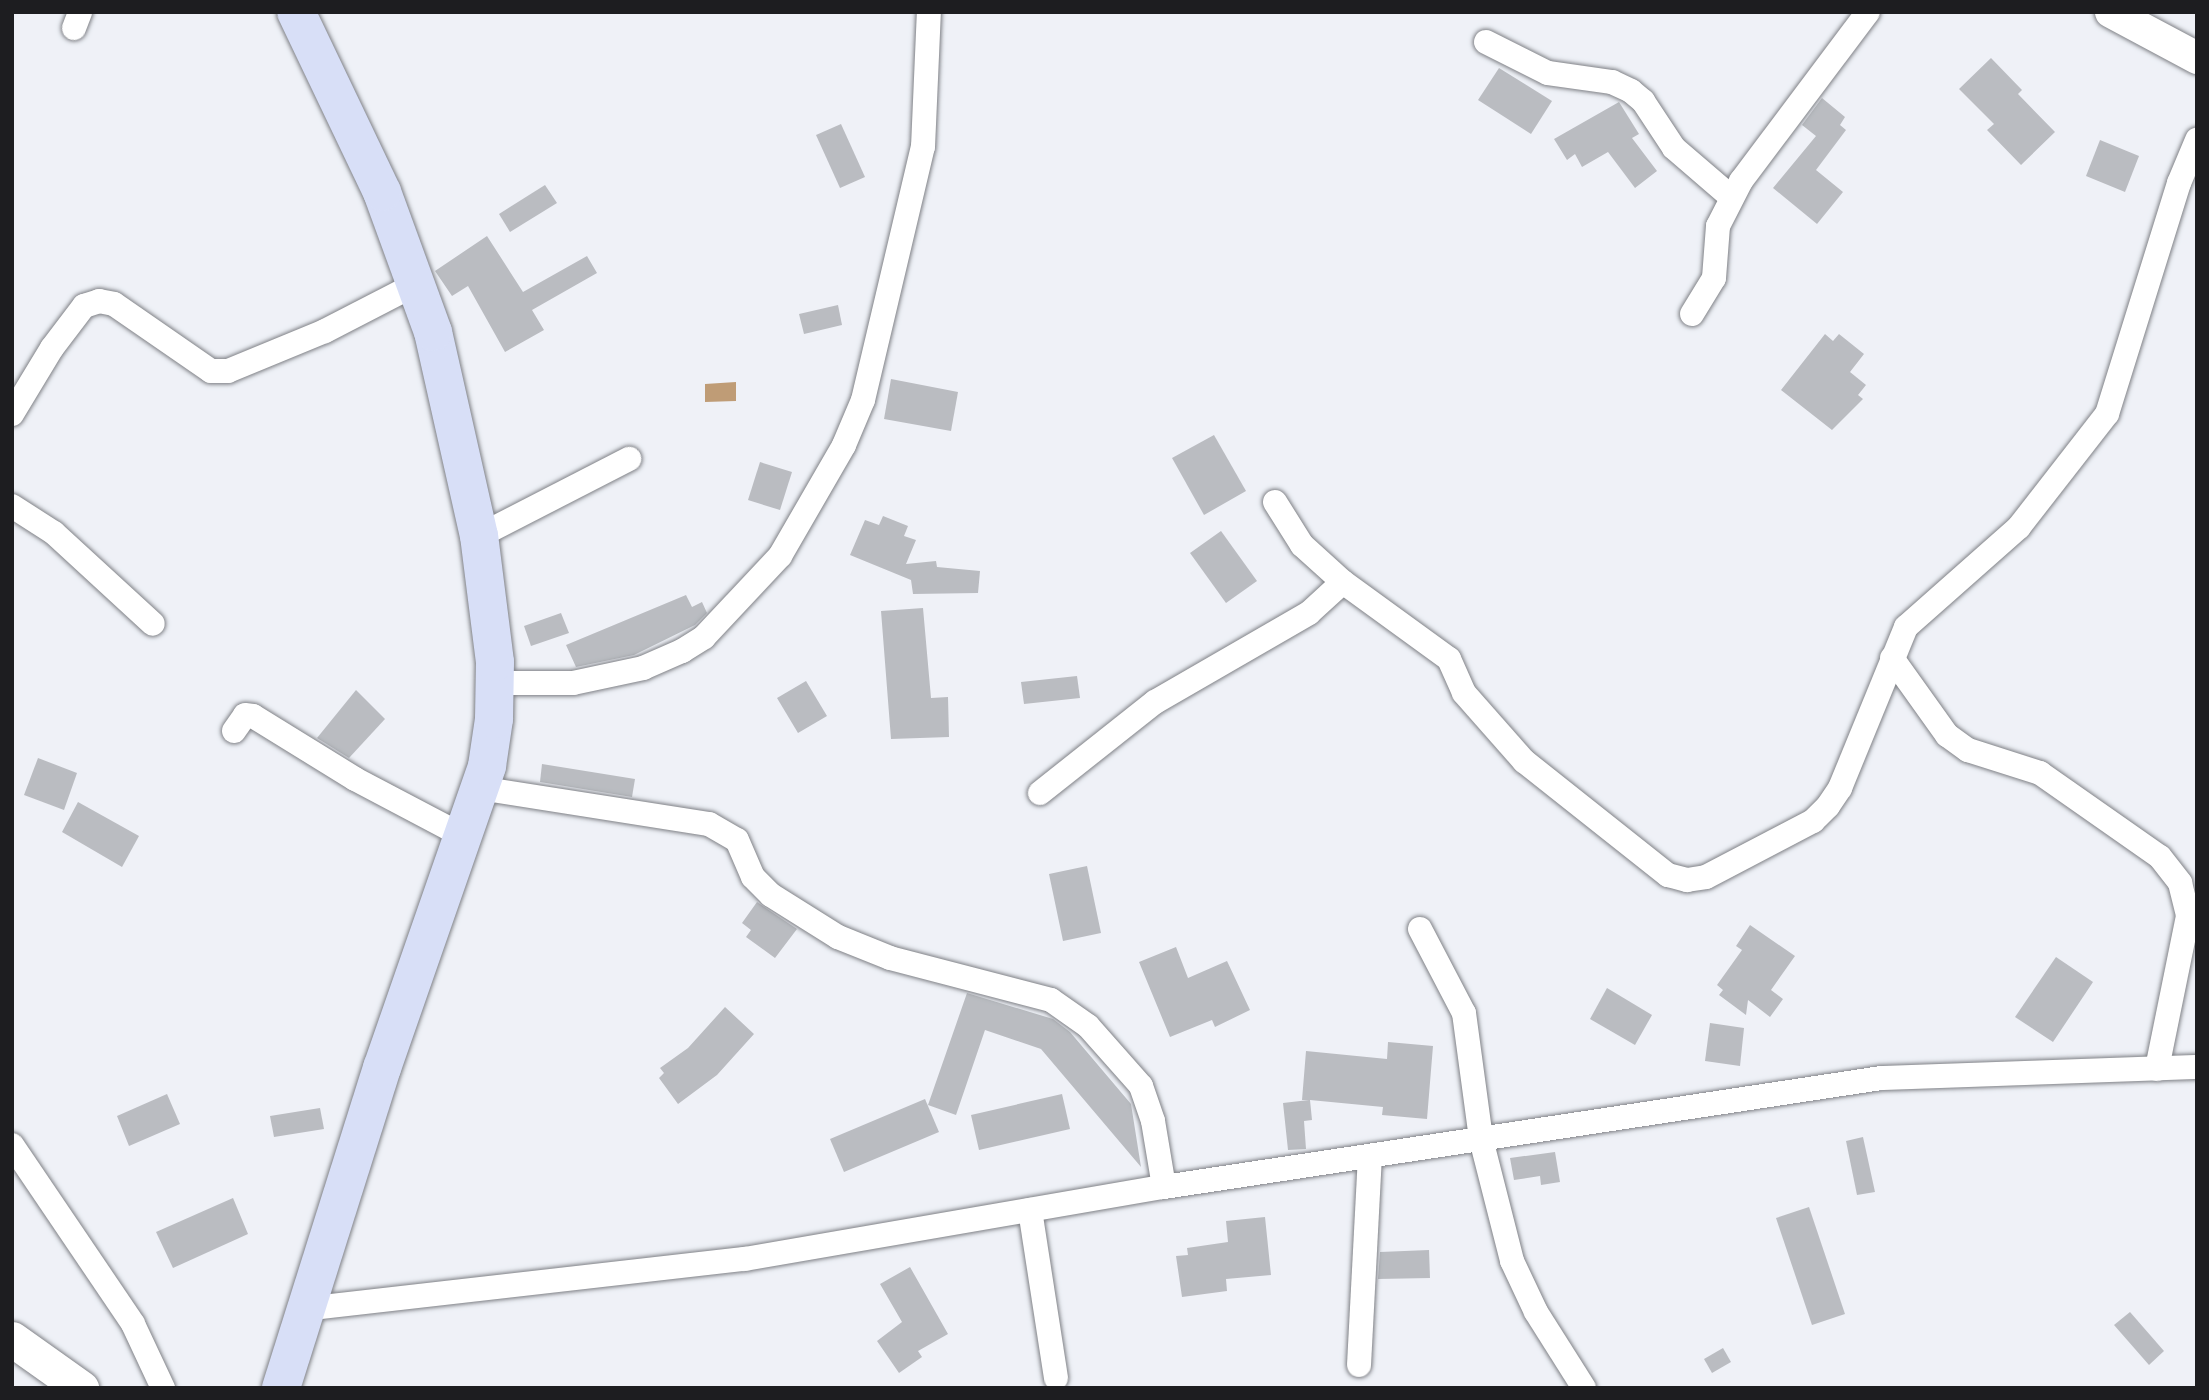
<!DOCTYPE html>
<html>
<head>
<meta charset="utf-8">
<style>
  body { margin:0 }
  #map { position:relative; width:2209px; height:1400px; overflow:hidden; background:#eff1f7; font-family:"Varela Round",sans-serif }
  div>[style] { position:absolute }
  .water>* { inset:0; background:#bf9c76 }
  .building>* { inset:0; background:#babcc1 }
  .roads { filter:drop-shadow(0 0 2px #7f8186) drop-shadow(0 0 2px #7f8186) }
  .minor>* { height:24px; margin:-12px; padding:0 12px; transform-origin:12px; border-radius:12px; background:#fff }
  .tertiary>* { height:32px; margin:-16px; padding:0 16px; transform-origin:16px; border-radius:16px; background:#fff }
  .secondary>* { height:35px; margin:-17.5px; padding:0 17.5px; transform-origin:17.5px; border-radius:17.5px; background:#fff }
  .primary>* { height:38px; margin:-19px; padding:0 19px; transform-origin:19px; border-radius:19px; background:#d8dff7 }
  span { translate:-50% -50%; white-space:nowrap; text-align:center; line-height:1.15; -webkit-text-stroke:5px #fff; paint-order:stroke }
  .frame { position:absolute; inset:0; border:14px solid #1d1d20; pointer-events:none }
</style>
</head>
<body>
<div id="map">
  <div class="water">
    <i style="clip-path:polygon(736px 382px,736px 401px,705px 402px,705px 384px)"></i>
  </div>
  <div class="building">
    <i style="clip-path:polygon(1991px 58px,2022px 90px,2018px 94px,2055px 132px,2021px 165px,1987px 130px,1994px 124px,1959px 89px)"></i>
    <i style="clip-path:polygon(1499px 68px,1552px 101px,1531px 134px,1478px 100px)"></i>
    <i style="clip-path:polygon(1822px 98px,1845px 117px,1840px 125px,1846px 130px,1816px 170px,1843px 192px,1817px 224px,1773px 188px,1816px 136px,1802px 125px)"></i>
    <i style="clip-path:polygon(1619px 102px,1639px 134px,1632px 138px,1657px 171px,1635px 188px,1608px 152px,1582px 167px,1575px 154px,1567px 160px,1554px 139px)"></i>
    <i style="clip-path:polygon(841px 124px,865px 177px,840px 188px,816px 135px)"></i>
    <i style="clip-path:polygon(2100px 140px,2139px 156px,2125px 192px,2086px 176px)"></i>
    <i style="clip-path:polygon(545px 185px,557px 203px,510px 232px,499px 214px)"></i>
    <i style="clip-path:polygon(487px 236px,523px 292px,587px 256px,597px 273px,532px 310px,544px 330px,505px 352px,468px 286px,452px 296px,435px 271px)"></i>
    <i style="clip-path:polygon(838px 305px,842px 325px,804px 334px,799px 314px)"></i>
    <i style="clip-path:polygon(1825px 334px,1833px 341px,1839px 334px,1864px 354px,1850px 372px,1866px 385px,1858px 395px,1863px 399px,1832px 430px,1781px 390px)"></i>
    <i style="clip-path:polygon(891px 379px,958px 392px,951px 431px,884px 419px)"></i>
    <i style="clip-path:polygon(1214px 435px,1246px 491px,1204px 515px,1172px 458px)"></i>
    <i style="clip-path:polygon(760px 462px,792px 472px,780px 510px,748px 500px)"></i>
    <i style="clip-path:polygon(883px 516px,908px 526px,904px 536px,916px 540px,906px 564px,936px 561px,937px 567px,980px 571px,978px 593px,913px 594px,911px 580px,850px 555px,865px 520px,879px 525px)"></i>
    <i style="clip-path:polygon(1221px 531px,1257px 581px,1226px 603px,1190px 553px)"></i>
    <i style="clip-path:polygon(686px 595px,692px 607px,702px 602px,707px 613px,695px 625px,634px 655px,576px 667px,566px 645px)"></i>
    <i style="clip-path:polygon(923px 608px,931px 698px,948px 697px,949px 737px,891px 739px,881px 611px)"></i>
    <i style="clip-path:polygon(561px 613px,569px 633px,531px 646px,524px 626px)"></i>
    <i style="clip-path:polygon(1077px 676px,1080px 698px,1024px 704px,1021px 682px)"></i>
    <i style="clip-path:polygon(806px 681px,827px 716px,798px 733px,777px 698px)"></i>
    <i style="clip-path:polygon(356px 690px,385px 719px,349px 758px,317px 738px)"></i>
    <i style="clip-path:polygon(38px 758px,77px 773px,64px 810px,24px 795px)"></i>
    <i style="clip-path:polygon(542px 764px,635px 779px,632px 797px,540px 782px)"></i>
    <i style="clip-path:polygon(78px 802px,139px 836px,122px 867px,62px 832px)"></i>
    <i style="clip-path:polygon(1087px 866px,1101px 933px,1063px 941px,1049px 874px)"></i>
    <i style="clip-path:polygon(757px 902px,797px 929px,775px 958px,746px 937px,751px 930px,742px 923px)"></i>
    <i style="clip-path:polygon(1750px 925px,1795px 956px,1771px 990px,1783px 999px,1770px 1017px,1748px 1000px,1746px 1015px,1719px 995px,1723px 990px,1717px 985px,1742px 950px,1736px 946px)"></i>
    <i style="clip-path:polygon(1176px 947px,1188px 978px,1227px 961px,1250px 1010px,1215px 1027px,1212px 1020px,1170px 1037px,1139px 962px)"></i>
    <i style="clip-path:polygon(2056px 957px,2093px 982px,2053px 1042px,2015px 1017px)"></i>
    <i style="clip-path:polygon(1607px 988px,1652px 1015px,1635px 1045px,1590px 1019px)"></i>
    <i style="clip-path:polygon(967px 993px,1053px 1019px,1070px 1032px,1131px 1104px,1141px 1167px,1041px 1049px,985px 1030px,956px 1115px,928px 1105px)"></i>
    <i style="clip-path:polygon(725px 1007px,754px 1034px,717px 1075px,678px 1104px,659px 1078px,664px 1073px,660px 1068px,688px 1048px)"></i>
    <i style="clip-path:polygon(1710px 1023px,1744px 1028px,1740px 1066px,1705px 1061px)"></i>
    <i style="clip-path:polygon(1388px 1042px,1433px 1046px,1427px 1119px,1382px 1115px,1383px 1107px,1310px 1100px,1312px 1120px,1304px 1121px,1306px 1149px,1288px 1150px,1283px 1103px,1309px 1100px,1302px 1100px,1306px 1051px,1387px 1059px)"></i>
    <i style="clip-path:polygon(167px 1094px,180px 1124px,129px 1146px,117px 1116px)"></i>
    <i style="clip-path:polygon(1062px 1094px,1070px 1129px,979px 1150px,971px 1115px)"></i>
    <i style="clip-path:polygon(925px 1099px,939px 1132px,844px 1172px,830px 1139px)"></i>
    <i style="clip-path:polygon(320px 1108px,324px 1129px,274px 1137px,270px 1116px)"></i>
    <i style="clip-path:polygon(1863px 1137px,1875px 1192px,1857px 1195px,1846px 1141px)"></i>
    <i style="clip-path:polygon(1555px 1152px,1560px 1182px,1541px 1185px,1540px 1176px,1514px 1180px,1510px 1158px)"></i>
    <i style="clip-path:polygon(233px 1198px,248px 1234px,173px 1268px,156px 1232px)"></i>
    <i style="clip-path:polygon(1809px 1207px,1845px 1314px,1812px 1325px,1776px 1218px)"></i>
    <i style="clip-path:polygon(1265px 1217px,1271px 1275px,1226px 1279px,1227px 1291px,1182px 1297px,1176px 1256px,1188px 1255px,1187px 1248px,1228px 1242px,1226px 1221px)"></i>
    <i style="clip-path:polygon(1429px 1250px,1430px 1278px,1378px 1279px,1380px 1252px)"></i>
    <i style="clip-path:polygon(910px 1267px,948px 1334px,918px 1351px,922px 1357px,899px 1373px,877px 1341px,902px 1322px,880px 1284px)"></i>
    <i style="clip-path:polygon(2130px 1312px,2164px 1351px,2149px 1365px,2114px 1325px)"></i>
    <i style="clip-path:polygon(1723px 1348px,1731px 1362px,1712px 1373px,1704px 1359px)"></i>
  </div>
  <div class="roads">
    <div class="minor">
      <i style="left:74px;top:28px;width:17px;rotate:-69deg"></i>
      <i style="left:1486px;top:42px;width:69px;rotate:26.6deg"></i>
      <i style="left:1548px;top:73px;width:65px;rotate:8deg"></i>
      <i style="left:1612px;top:82px;width:21px;rotate:25deg"></i>
      <i style="left:1631px;top:91px;width:16px;rotate:40deg"></i>
      <i style="left:1643px;top:101px;width:56px;rotate:56.6deg"></i>
      <i style="left:1674px;top:148px;width:75px;rotate:40.7deg"></i>
      <i style="left:1692px;top:314px;width:42px;rotate:-58.6deg"></i>
      <i style="left:1714px;top:278px;width:52px;rotate:-85.6deg"></i>
      <i style="left:1718px;top:226px;width:51px;rotate:-62.9deg"></i>
      <i style="left:1741px;top:181px;width:211px;rotate:-53.1deg"></i>
      <i style="left:12px;top:414px;width:77px;rotate:-58.8deg"></i>
      <i style="left:52px;top:348px;width:53px;rotate:-52.7deg"></i>
      <i style="left:84px;top:306px;width:16px;rotate:-18deg"></i>
      <i style="left:99px;top:301px;width:15px;rotate:11deg"></i>
      <i style="left:114px;top:304px;width:118px;rotate:34.6deg"></i>
      <i style="left:211px;top:371px;width:17px"></i>
      <i style="left:228px;top:371px;width:105px;rotate:-22.4deg"></i>
      <i style="left:325px;top:331px;width:105px;rotate:-27.3deg"></i>
      <i style="left:1275px;top:502px;width:51px;rotate:57.9deg"></i>
      <i style="left:1302px;top:545px;width:55px;rotate:42.1deg"></i>
      <i style="left:1343px;top:582px;width:131px;rotate:36deg"></i>
      <i style="left:1449px;top:659px;width:37px;rotate:66deg"></i>
      <i style="left:1464px;top:693px;width:91px;rotate:48.6deg"></i>
      <i style="left:1524px;top:761px;width:184px;rotate:38.4deg"></i>
      <i style="left:1668px;top:875px;width:20px;rotate:15deg"></i>
      <i style="left:1687px;top:880px;width:19px;rotate:-9deg"></i>
      <i style="left:1706px;top:877px;width:121px;rotate:-27.6deg"></i>
      <i style="left:1813px;top:821px;width:21px;rotate:-45deg"></i>
      <i style="left:1828px;top:806px;width:22px;rotate:-56deg"></i>
      <i style="left:1840px;top:788px;width:174px;rotate:-67.7deg"></i>
      <i style="left:1906px;top:627px;width:151px;rotate:-41.5deg"></i>
      <i style="left:2019px;top:527px;width:143px;rotate:-52.1deg"></i>
      <i style="left:2107px;top:414px;width:242px;rotate:-72.7deg"></i>
      <i style="left:2179px;top:183px;width:47px;rotate:-67.3deg"></i>
      <i style="left:12px;top:506px;width:50px;rotate:32.7deg"></i>
      <i style="left:54px;top:533px;width:134px;rotate:42.6deg"></i>
      <i style="left:479px;top:536px;width:169px;rotate:-27.2deg"></i>
      <i style="left:1892px;top:658px;width:95px;rotate:54.5deg"></i>
      <i style="left:1947px;top:735px;width:26px;rotate:36deg"></i>
      <i style="left:1968px;top:750px;width:76px;rotate:17.7deg"></i>
      <i style="left:2040px;top:773px;width:146px;rotate:35deg"></i>
      <i style="left:2160px;top:857px;width:33px;rotate:52deg"></i>
      <i style="left:2180px;top:883px;width:34px;rotate:76deg"></i>
      <i style="left:2188px;top:916px;width:156px;rotate:101.5deg"></i>
      <i style="left:495px;top:683px;width:78px"></i>
      <i style="left:573px;top:683px;width:72px;rotate:-12.1deg"></i>
      <i style="left:643px;top:668px;width:43px;rotate:-23.6deg"></i>
      <i style="left:682px;top:651px;width:26px;rotate:-32deg"></i>
      <i style="left:704px;top:637px;width:111px;rotate:-46.8deg"></i>
      <i style="left:780px;top:556px;width:128px;rotate:-60deg"></i>
      <i style="left:844px;top:445px;width:49px;rotate:-67.1deg"></i>
      <i style="left:863px;top:400px;width:260px;rotate:-76.7deg"></i>
      <i style="left:923px;top:147px;width:135px;rotate:-87.5deg"></i>
      <i style="left:234px;top:731px;width:19px;rotate:-55deg"></i>
      <i style="left:245px;top:715px;width:8px;rotate:7deg"></i>
      <i style="left:253px;top:716px;width:120px;rotate:31.7deg"></i>
      <i style="left:355px;top:779px;width:122px;rotate:27.8deg"></i>
      <i style="left:479px;top:788px;width:233px;rotate:8.9deg"></i>
      <i style="left:709px;top:824px;width:32px;rotate:30deg"></i>
      <i style="left:737px;top:840px;width:40px;rotate:66.6deg"></i>
      <i style="left:753px;top:877px;width:25px;rotate:45deg"></i>
      <i style="left:771px;top:895px;width:79px;rotate:32.1deg"></i>
      <i style="left:838px;top:937px;width:56px;rotate:22deg"></i>
      <i style="left:890px;top:958px;width:166px;rotate:14.6deg"></i>
      <i style="left:1051px;top:1000px;width:45px;rotate:35.1deg"></i>
      <i style="left:1088px;top:1026px;width:80px;rotate:48.5deg"></i>
      <i style="left:1141px;top:1086px;width:37px;rotate:71deg"></i>
      <i style="left:1153px;top:1121px;width:67px;rotate:80.5deg"></i>
      <i style="left:1040px;top:793px;width:147px;rotate:-38.4deg"></i>
      <i style="left:1155px;top:702px;width:178px;rotate:-30deg"></i>
      <i style="left:1309px;top:613px;width:46px;rotate:-42.4deg"></i>
      <i style="left:1420px;top:929px;width:95px;rotate:62.4deg"></i>
      <i style="left:1464px;top:1013px;width:127px;rotate:82.3deg"></i>
      <i style="left:1481px;top:1139px;width:126px;rotate:75.7deg"></i>
      <i style="left:1512px;top:1261px;width:56px;rotate:64.8deg"></i>
      <i style="left:1536px;top:1312px;width:90px;rotate:57.7deg"></i>
      <i style="left:12px;top:1145px;width:216px;rotate:55.9deg"></i>
      <i style="left:133px;top:1324px;width:71px;rotate:64.9deg"></i>
      <i style="left:1030px;top:1210px;width:170px;rotate:81.2deg"></i>
      <i style="left:304px;top:1309px;width:444px;rotate:-6.5deg"></i>
      <i style="left:745px;top:1259px;width:425px;rotate:-9.8deg"></i>
      <i style="left:1164px;top:1187px;width:725px;rotate:-8.64deg"></i>
      <i style="left:1881px;top:1078px;width:316px;rotate:-2deg"></i>
      <i style="left:1359px;top:1365px;width:208px;rotate:-87deg"></i>
    </div>
    <div class="tertiary">
      <i style="left:2111px;top:12px;width:98px;rotate:28.1deg"></i>
    </div>
    <div class="secondary">
      <i style="left:12px;top:1339px;width:85px;rotate:35.4deg"></i>
    </div>
    <div class="primary">
      <i style="left:281px;top:1388px;width:336px;rotate:-72.5deg"></i>
      <i style="left:382px;top:1068px;width:320px;rotate:-70.8deg"></i>
      <i style="left:487px;top:766px;width:48px;rotate:-81.5deg"></i>
      <i style="left:494px;top:719px;width:57px;rotate:-89deg"></i>
      <i style="left:495px;top:662px;width:127px;rotate:-97.2deg"></i>
      <i style="left:479px;top:536px;width:209px;rotate:-102.7deg"></i>
      <i style="left:433px;top:332px;width:149px;rotate:-110deg"></i>
      <i style="left:382px;top:192px;width:199px;rotate:-115.5deg"></i>
    </div>
  </div>
  <div class="frame"></div>
</div>
</body>
</html>
